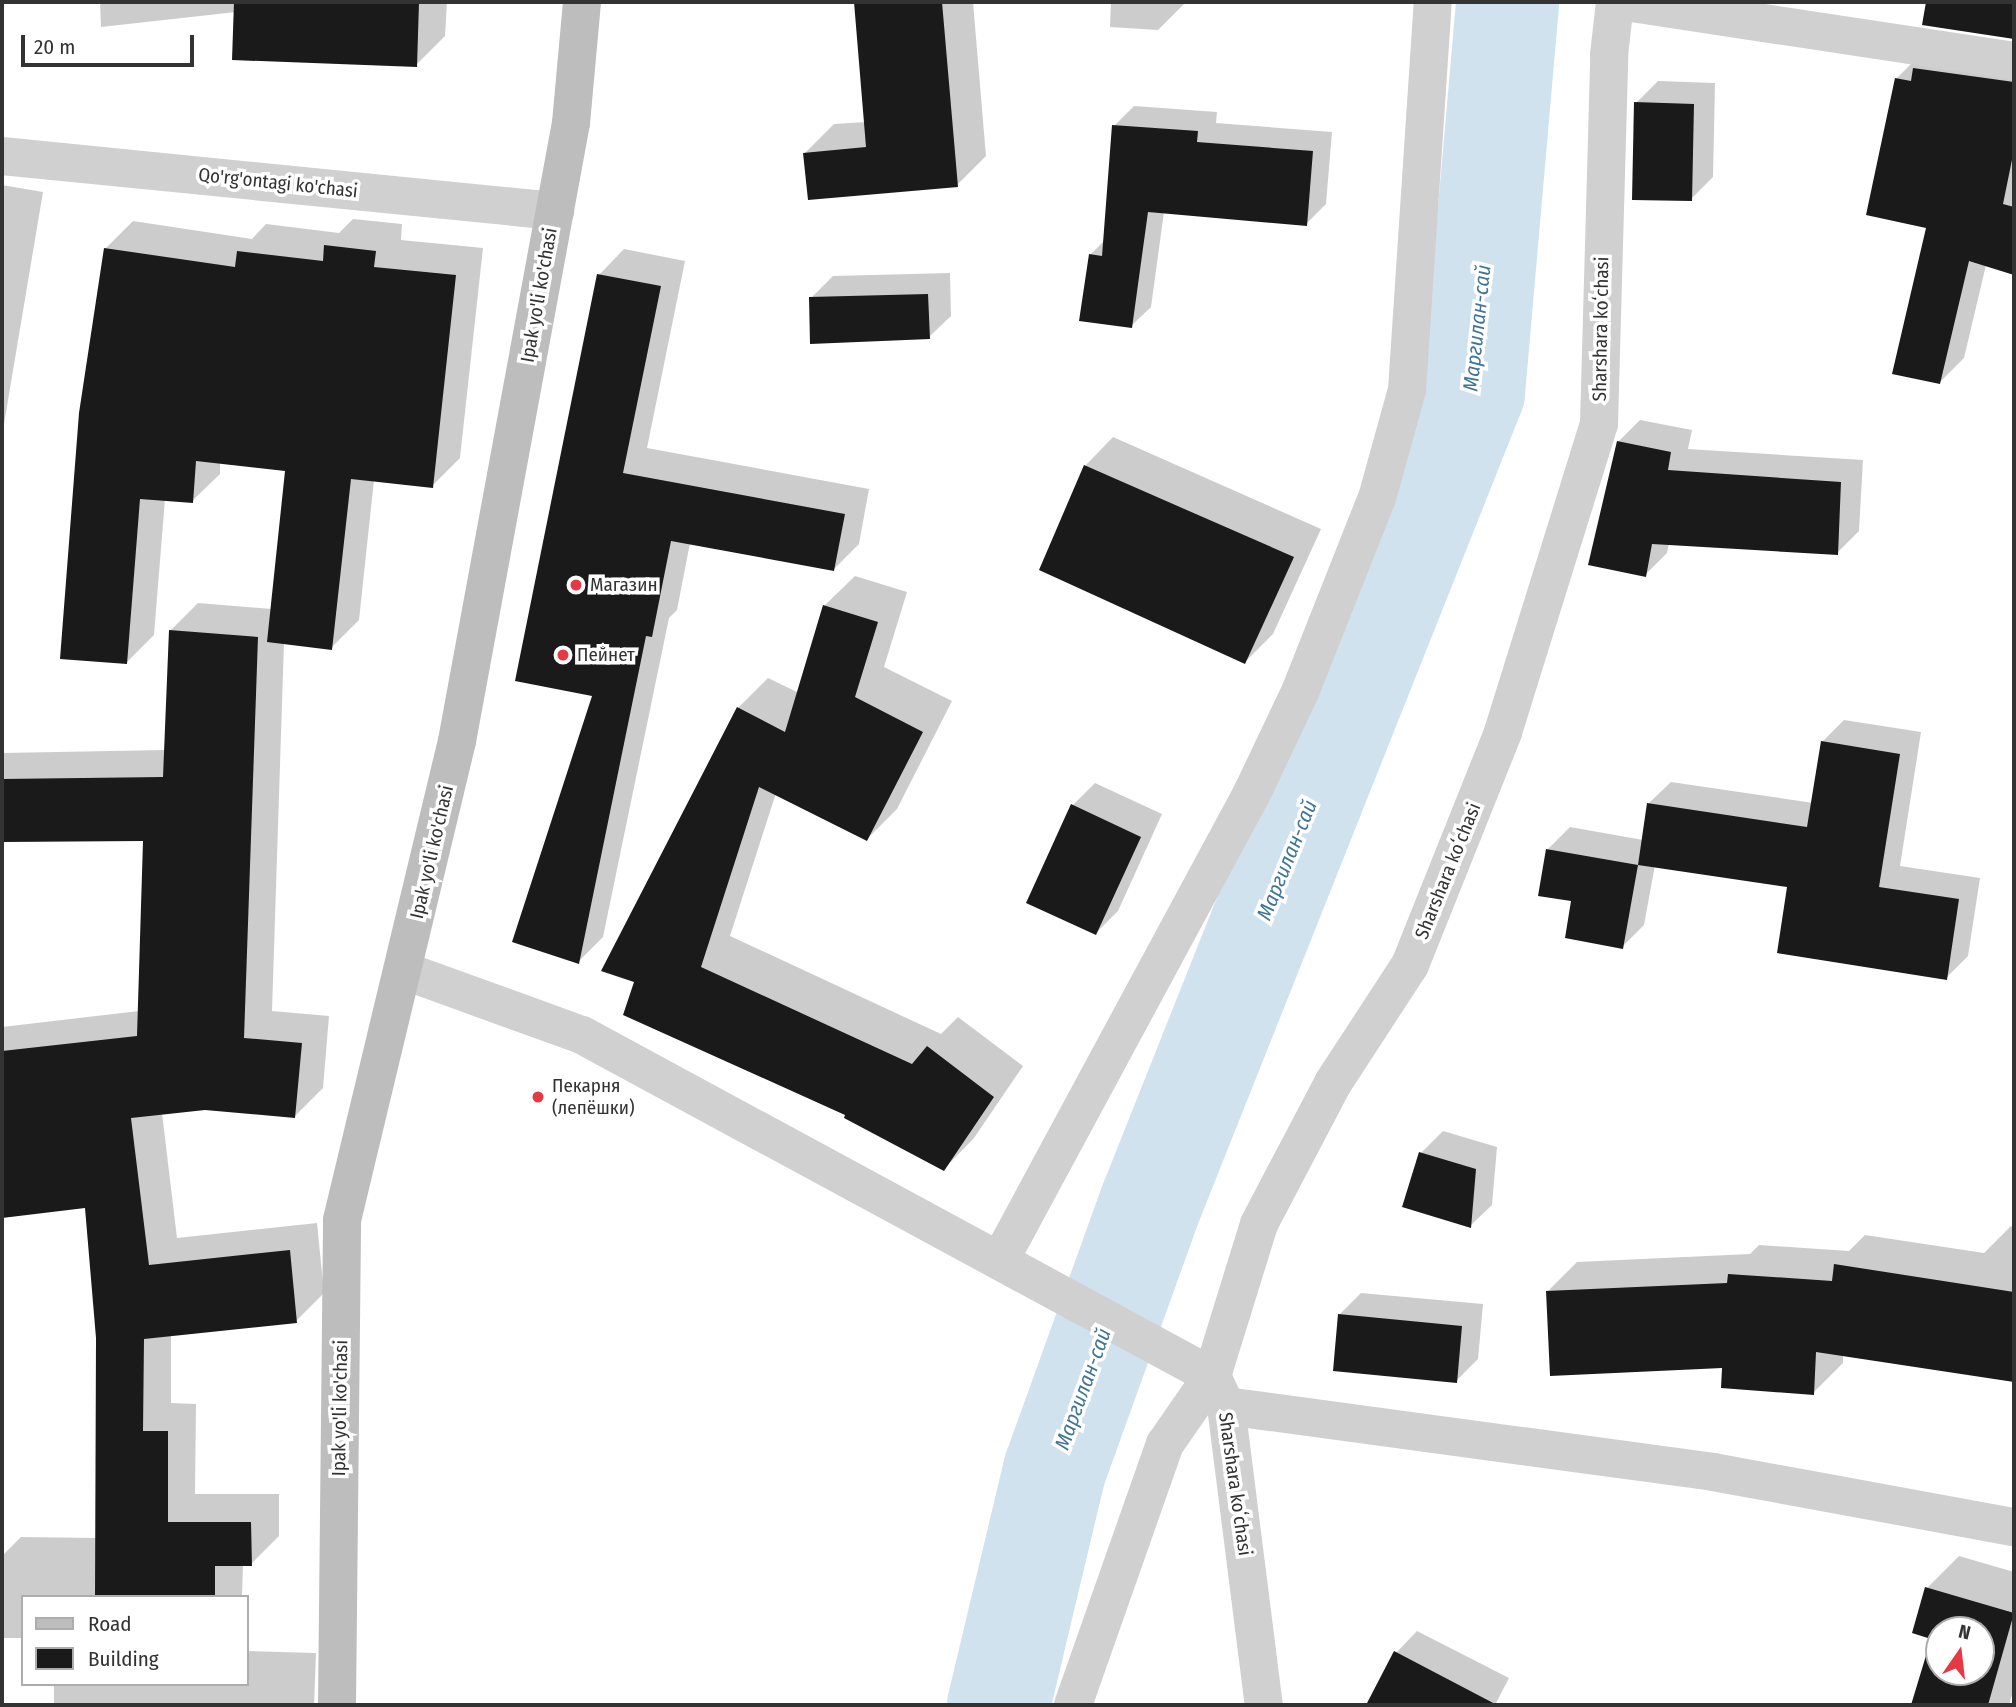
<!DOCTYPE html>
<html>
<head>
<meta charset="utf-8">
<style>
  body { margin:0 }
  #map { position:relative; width:2016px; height:1707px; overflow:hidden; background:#fff; font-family:"Fira Sans Condensed",sans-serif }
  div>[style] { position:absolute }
  .shadow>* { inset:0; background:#0003 }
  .river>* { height:103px; margin:-51.5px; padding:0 51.5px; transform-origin:51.5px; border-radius:51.5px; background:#cfe2ee }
  .building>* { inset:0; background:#1a1a1a }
  .minor>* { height:38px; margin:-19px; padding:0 19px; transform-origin:19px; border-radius:19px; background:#d0d0d0 }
  .tertiary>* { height:38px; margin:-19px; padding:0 19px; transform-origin:19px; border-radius:19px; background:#d0d0d0 }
  .secondary>* { height:38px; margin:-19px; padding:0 19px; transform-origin:19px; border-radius:19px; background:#bdbdbd }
  .dots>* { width:19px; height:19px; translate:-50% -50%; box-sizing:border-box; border:4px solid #fff; border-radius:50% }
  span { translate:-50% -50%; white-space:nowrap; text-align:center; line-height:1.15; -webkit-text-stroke:7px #fff; paint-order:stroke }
  .street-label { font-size:19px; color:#333 }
  .poi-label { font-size:19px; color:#333 }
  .left { translate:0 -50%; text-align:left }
  .water-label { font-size:21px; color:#3f7597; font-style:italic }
  .frame { position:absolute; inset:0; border:4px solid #333; pointer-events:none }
  .legend { position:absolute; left:21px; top:1595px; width:228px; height:91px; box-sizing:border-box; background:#fff; border:2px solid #adadad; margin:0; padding:9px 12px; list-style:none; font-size:21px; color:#333 }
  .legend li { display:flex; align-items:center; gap:14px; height:35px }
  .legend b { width:35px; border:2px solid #adadad }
  .north { position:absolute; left:1925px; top:1616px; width:70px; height:70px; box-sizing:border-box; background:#fff; border:2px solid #adadad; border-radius:50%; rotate:14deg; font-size:19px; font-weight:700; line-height:28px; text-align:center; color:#333 }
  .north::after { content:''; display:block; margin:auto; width:24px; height:32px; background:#e63946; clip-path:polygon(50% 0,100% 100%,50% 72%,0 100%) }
  .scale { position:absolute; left:21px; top:35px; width:173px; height:32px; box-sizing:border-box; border:4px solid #333; border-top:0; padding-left:9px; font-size:21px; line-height:24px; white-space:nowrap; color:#333; -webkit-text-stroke:5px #fff; paint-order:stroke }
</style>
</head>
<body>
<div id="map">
  <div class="shadow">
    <i style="clip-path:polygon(100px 2px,447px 2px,445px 36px,416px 65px,236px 12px,101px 27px)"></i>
    <i style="clip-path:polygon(856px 2px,973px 2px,986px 156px,957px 185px,805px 153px,834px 124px,866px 122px)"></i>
    <i style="clip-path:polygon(1111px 2px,1186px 2px,1158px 30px,1110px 27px)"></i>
    <i style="clip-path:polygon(1928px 2px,2014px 2px,2014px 37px,1924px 23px)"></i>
    <i style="clip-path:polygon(1921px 54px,2014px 55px,2014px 273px,1986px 265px,1964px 358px,1939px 383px,1928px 226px,1896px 79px)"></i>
    <i style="clip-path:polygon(1658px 81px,1715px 83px,1713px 177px,1691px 199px,1636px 103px)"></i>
    <i style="clip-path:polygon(1134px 106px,1217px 112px,1216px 123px,1332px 132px,1326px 204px,1306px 224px,1164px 212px,1151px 307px,1131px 326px,1090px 255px,1105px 240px,1114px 126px)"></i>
    <i style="clip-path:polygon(2px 185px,43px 192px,2px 436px)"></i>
    <i style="clip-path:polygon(353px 219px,402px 224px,401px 240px,483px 248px,460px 458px,432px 486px,374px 480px,359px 620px,331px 648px,284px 642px,272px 1011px,329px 1016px,323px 1088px,295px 1116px,205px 1108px,162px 1113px,177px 1238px,317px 1223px,324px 1293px,296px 1321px,171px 1335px,171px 1403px,196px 1404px,195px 1494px,279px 1494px,279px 1536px,251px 1564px,243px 1564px,242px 1597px,23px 1597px,23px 1638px,2px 1638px,2px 1556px,21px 1537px,97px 1538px,98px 1338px,87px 1206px,5px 1216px,2px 1027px,139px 1011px,145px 839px,2px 841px,2px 753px,166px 750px,170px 631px,198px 603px,272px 609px,287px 470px,220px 462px,220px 474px,192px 501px,165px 499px,154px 635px,127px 662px,105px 249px,133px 221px,252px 239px,266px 224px,339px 233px)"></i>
    <i style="clip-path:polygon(624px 249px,685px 261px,647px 448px,869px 489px,859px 544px,834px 569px,690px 543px,677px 610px,669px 618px,603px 937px,578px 962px,594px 695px,599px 275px)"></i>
    <i style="clip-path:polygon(950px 273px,951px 316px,929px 337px,811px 298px,833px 276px)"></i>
    <i style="clip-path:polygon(1640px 420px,1692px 430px,1688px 449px,1863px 460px,1859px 531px,1837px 553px,1669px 543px,1667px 553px,1645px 575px,1618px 442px)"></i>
    <i style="clip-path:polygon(1113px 437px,1321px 529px,1273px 634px,1245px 662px,1042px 569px,1085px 466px)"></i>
    <i style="clip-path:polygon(855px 576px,907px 592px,884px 667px,952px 701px,897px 809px,867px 839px,776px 793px,730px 936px,941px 1034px,958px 1017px,1023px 1066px,974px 1138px,944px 1169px,848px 1114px,625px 1014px,738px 708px,768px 678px,799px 693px,824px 606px)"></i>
    <i style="clip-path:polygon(1844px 720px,1921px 732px,1900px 866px,1980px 878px,1968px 956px,1946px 978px,1788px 885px,1655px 865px,1644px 925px,1622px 947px,1573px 900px,1548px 849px,1570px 827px,1643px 840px,1649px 803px,1671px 782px,1813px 803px,1822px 742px)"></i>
    <i style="clip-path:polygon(1095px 783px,1162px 814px,1118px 911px,1096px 933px,1073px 805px)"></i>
    <i style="clip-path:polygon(1443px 1131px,1497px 1147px,1492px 1205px,1470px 1226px,1421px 1153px)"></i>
    <i style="clip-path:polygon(2011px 1226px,2014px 1227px,2014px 1380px,1843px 1354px,1843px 1363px,1813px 1393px,1724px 1366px,1548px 1291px,1577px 1262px,1750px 1254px,1759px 1245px,1849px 1251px,1865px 1235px,1984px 1253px)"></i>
    <i style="clip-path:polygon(1361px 1293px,1483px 1304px,1478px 1359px,1456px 1381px,1339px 1315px)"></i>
    <i style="clip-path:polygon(evenodd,1959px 1556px,2014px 1572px,2014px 1688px,2009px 1705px,1912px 1705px,1933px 1638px,1927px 1588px,1959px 1556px,1939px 1630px,1981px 1630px,1981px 1672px,1939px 1672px,1939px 1630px)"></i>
    <i style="clip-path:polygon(1417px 1631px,1509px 1678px,1495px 1705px,1368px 1705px,1396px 1653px)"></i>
    <i style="clip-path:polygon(247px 1642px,247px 1651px,316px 1653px,314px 1705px,54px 1705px,54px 1684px,247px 1684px)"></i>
  </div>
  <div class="river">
    <i style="left:998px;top:1705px;width:242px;rotate:-76.6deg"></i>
    <i style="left:1054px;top:1470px;width:286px;rotate:-70.2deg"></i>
    <i style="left:1151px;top:1201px;width:871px;rotate:-68.3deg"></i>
    <i style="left:1473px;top:392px;width:391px;rotate:-85deg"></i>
  </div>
  <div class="building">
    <i style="clip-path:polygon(234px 2px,419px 2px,417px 67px,232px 60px)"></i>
    <i style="clip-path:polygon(854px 2px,942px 2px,958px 187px,808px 200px,803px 153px,866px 147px)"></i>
    <i style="clip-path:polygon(1926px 2px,2014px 2px,2014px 39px,1922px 25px)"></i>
    <i style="clip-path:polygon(1913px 68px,2014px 82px,2014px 150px,2003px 204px,2014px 207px,2014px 275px,1969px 261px,1940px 384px,1892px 374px,1926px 228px,1866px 215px,1895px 78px,1911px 81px)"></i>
    <i style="clip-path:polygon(1634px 102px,1694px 104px,1692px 201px,1632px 200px)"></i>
    <i style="clip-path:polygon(1112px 125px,1198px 131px,1197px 142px,1313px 151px,1307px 226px,1148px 212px,1132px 328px,1079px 321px,1089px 254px,1102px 256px)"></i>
    <i style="clip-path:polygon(324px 245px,376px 251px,374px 267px,456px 275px,433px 488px,351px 479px,332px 650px,267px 642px,285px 471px,196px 461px,193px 503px,140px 499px,127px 664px,60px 659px,79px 413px,104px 248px,235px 267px,237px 251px,323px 261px)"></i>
    <i style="clip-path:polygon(597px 274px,661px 286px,623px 473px,845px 514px,834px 571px,671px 541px,652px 637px,646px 636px,579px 964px,512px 942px,592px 696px,515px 681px)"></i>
    <i style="clip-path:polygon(928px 294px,930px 339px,810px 344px,809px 297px)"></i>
    <i style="clip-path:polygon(1617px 441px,1671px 452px,1668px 470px,1841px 482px,1838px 555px,1652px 544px,1646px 577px,1588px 565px)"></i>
    <i style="clip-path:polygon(1084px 465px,1294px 557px,1245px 664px,1039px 570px)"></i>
    <i style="clip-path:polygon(823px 605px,878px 622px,855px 697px,923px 732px,867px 841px,759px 787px,701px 967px,912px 1064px,927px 1046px,994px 1097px,944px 1171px,844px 1118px,845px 1115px,623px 1015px,634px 982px,601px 971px,737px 707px,785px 732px)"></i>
    <i style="clip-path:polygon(169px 630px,258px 637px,244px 1038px,302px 1043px,295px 1118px,205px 1110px,131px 1118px,149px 1265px,290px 1250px,297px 1323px,144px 1339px,143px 1431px,168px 1431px,168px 1522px,251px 1522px,252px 1566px,215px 1566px,215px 1597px,95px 1597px,96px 1338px,85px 1208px,2px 1218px,2px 1051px,137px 1036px,143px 841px,2px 842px,2px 779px,163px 777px)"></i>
    <i style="clip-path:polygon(1821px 741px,1900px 754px,1879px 887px,1959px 899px,1947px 980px,1777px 953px,1787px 887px,1638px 865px,1647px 803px,1807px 827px)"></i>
    <i style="clip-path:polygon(1071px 804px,1141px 837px,1096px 935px,1026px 903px)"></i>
    <i style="clip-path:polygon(1546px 849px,1638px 865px,1623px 949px,1565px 938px,1571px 901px,1538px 896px)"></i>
    <i style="clip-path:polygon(1419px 1152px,1476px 1169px,1471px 1228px,1402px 1207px)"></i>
    <i style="clip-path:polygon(1834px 1264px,2014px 1292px,2014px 1382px,1816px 1352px,1814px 1395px,1721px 1388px,1722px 1368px,1550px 1376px,1546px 1291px,1727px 1283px,1728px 1274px,1832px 1281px)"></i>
    <i style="clip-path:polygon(1338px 1314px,1462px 1326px,1457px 1383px,1333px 1371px)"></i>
    <i style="clip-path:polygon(evenodd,1925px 1587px,2014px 1613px,1988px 1705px,1911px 1705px,1931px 1639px,1912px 1633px,1925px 1587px,1939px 1630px,1981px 1630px,1981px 1672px,1939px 1672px,1939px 1630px)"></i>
    <i style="clip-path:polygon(1394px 1651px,1497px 1705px,1366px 1705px)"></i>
  </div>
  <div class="minor">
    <i style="left:1625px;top:2px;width:393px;rotate:8.6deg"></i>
    <i style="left:2px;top:156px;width:556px;rotate:5.68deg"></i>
    <i style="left:1000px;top:1260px;width:531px;rotate:-61.65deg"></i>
    <i style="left:1252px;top:793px;width:112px;rotate:-64.6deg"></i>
    <i style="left:1300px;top:692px;width:209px;rotate:-68.4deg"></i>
    <i style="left:1377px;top:498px;width:112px;rotate:-74.5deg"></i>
    <i style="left:1407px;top:390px;width:389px;rotate:-86.2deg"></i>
    <i style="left:1226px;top:1406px;width:491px;rotate:7.7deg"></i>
    <i style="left:1713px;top:1472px;width:306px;rotate:10.4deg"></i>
    <i style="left:1073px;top:1705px;width:277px;rotate:-70.6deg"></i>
    <i style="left:1165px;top:1444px;width:83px;rotate:-55.3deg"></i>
    <i style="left:1212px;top:1376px;width:159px;rotate:-72.8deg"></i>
    <i style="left:1259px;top:1224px;width:159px;rotate:-62.3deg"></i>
    <i style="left:1333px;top:1083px;width:141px;rotate:-56.9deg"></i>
    <i style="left:1410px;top:965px;width:251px;rotate:-68.2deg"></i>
    <i style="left:1503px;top:732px;width:323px;rotate:-72.7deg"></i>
    <i style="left:1599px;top:424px;width:369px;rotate:-88.4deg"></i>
    <i style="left:1609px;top:55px;width:53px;rotate:-83.5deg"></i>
  </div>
  <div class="tertiary">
    <i style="left:405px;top:971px;width:188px;rotate:19.9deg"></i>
    <i style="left:582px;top:1035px;width:716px;rotate:28.43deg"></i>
    <i style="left:1212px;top:1376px;width:33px;rotate:65deg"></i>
    <i style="left:1226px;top:1406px;width:301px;rotate:82.8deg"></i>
  </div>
  <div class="secondary">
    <i style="left:337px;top:1705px;width:485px;rotate:-89.4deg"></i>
    <i style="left:342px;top:1220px;width:493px;rotate:-76.5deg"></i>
    <i style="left:457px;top:741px;width:628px;rotate:-79.55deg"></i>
    <i style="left:571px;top:123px;width:121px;rotate:-84.8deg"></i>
  </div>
  <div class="dots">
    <i style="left:576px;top:585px;background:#e63946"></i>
    <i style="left:563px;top:655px;background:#e63946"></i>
    <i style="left:538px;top:1097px;background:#e63946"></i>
  </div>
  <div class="street-label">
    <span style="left:278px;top:183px;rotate:6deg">Qo'rg'ontagi ko'chasi</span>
    <span style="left:539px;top:295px;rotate:-80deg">Ipak yo'li ko'chasi</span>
    <span style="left:1601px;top:329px;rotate:-89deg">Sharshara koʻchasi</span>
    <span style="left:432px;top:852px;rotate:-77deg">Ipak yo'li ko'chasi</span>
    <span style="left:1448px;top:871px;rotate:-68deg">Sharshara koʻchasi</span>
    <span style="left:340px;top:1408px;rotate:-89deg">Ipak yo'li ko'chasi</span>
    <span style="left:1235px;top:1484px;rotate:82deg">Sharshara koʻchasi</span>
  </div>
  <div class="poi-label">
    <span class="left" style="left:590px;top:585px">Магазин</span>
    <span class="left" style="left:577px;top:655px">Пейнет</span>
    <span class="left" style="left:552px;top:1097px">Пекарня<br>(лепёшки)</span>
  </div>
  <div class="water-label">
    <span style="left:1477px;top:328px;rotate:-84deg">Маргилан-сай</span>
    <span style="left:1287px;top:860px;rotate:-68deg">Маргилан-сай</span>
    <span style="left:1083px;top:1389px;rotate:-70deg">Маргилан-сай</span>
  </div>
  <div class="frame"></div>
  <ul class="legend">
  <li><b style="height:9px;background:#bdbdbd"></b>Road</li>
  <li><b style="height:19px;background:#1a1a1a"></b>Building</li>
  </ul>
  <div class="north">N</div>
  <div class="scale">20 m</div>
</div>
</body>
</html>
